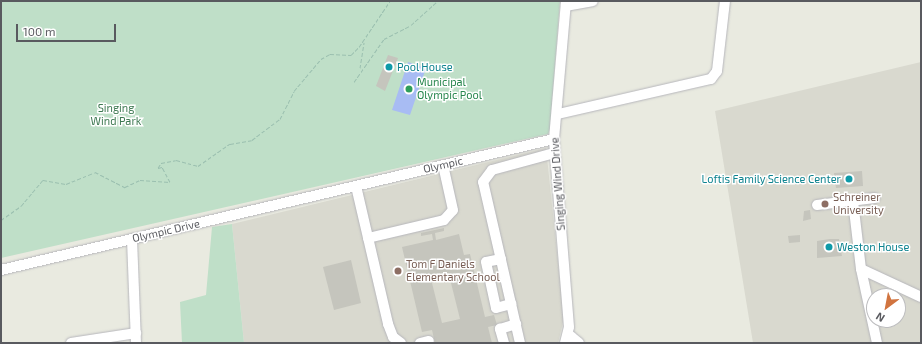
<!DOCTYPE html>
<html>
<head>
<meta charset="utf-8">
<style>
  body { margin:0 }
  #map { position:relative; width:922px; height:344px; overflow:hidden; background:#e9eae0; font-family:"Exo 2",sans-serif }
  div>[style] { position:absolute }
  .education>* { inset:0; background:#d9d9cf }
  .green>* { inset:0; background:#bfdfc8 }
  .water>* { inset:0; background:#a8bcf3 }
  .building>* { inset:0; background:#c5c5bd }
  .path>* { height:1px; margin-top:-0.5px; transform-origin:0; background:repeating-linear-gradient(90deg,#9abfaf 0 4px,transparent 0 6px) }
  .roads { filter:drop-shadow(0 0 1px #b6b6bb) drop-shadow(0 0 1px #b6b6bb) }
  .minor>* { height:10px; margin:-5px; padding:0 5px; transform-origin:5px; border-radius:5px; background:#fff }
  .dots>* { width:11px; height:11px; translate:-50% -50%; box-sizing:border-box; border:2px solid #fff; border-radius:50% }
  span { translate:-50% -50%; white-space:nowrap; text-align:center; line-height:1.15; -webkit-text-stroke:3px #fff; paint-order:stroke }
  .culture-label { font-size:11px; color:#0d838f }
  .left { translate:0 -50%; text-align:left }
  .right { translate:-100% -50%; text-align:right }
  .leisure-label { font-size:11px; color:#27864d }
  .park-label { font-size:11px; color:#3e7952 }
  .street-label { font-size:11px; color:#595a5f }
  .education-label { font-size:11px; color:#785e54 }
  .frame { position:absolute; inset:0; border:2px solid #595a5f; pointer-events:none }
  .north { position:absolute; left:866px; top:288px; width:40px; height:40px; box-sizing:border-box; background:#fff; border:1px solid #bdbdbf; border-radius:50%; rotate:212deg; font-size:11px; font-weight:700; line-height:16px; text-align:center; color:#595a5f }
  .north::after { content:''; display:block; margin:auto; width:14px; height:18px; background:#d1743f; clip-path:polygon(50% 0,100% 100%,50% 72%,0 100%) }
  .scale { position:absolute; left:16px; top:24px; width:100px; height:18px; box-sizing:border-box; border:2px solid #595a5f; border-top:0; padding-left:5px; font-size:12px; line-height:14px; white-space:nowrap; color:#595a5f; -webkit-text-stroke:3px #fff; paint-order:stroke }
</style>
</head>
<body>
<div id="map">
  <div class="education">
    <i style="clip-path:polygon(evenodd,921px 62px,921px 343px,753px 343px,715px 111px,921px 62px,874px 296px,898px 296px,898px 320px,874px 320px,874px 296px)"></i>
    <i style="clip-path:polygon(546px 148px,564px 318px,558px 343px,244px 343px,232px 224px)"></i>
  </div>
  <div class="green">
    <i style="clip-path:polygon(1px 1px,560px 1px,550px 130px,548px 134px,1px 258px)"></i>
    <i style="clip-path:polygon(232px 224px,244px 343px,182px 343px,180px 302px,206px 295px,212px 227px)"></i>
  </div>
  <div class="water">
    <i style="clip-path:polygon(408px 62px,426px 68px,410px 115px,392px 110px)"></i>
  </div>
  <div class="building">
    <i style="clip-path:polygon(388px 55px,398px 58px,385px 91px,376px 86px)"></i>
    <i style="clip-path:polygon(862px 171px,863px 186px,836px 188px,834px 173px)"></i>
    <i style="clip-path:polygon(810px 210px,811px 219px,803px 221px,804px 211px)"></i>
    <i style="clip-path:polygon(evenodd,444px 228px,444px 231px,435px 233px,436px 240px,459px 234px,464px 255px,470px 254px,485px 317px,494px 315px,497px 325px,488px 327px,492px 343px,435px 343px,432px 330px,422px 332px,402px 247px,433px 240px,432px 234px,421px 236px,421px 233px,444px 228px,449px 275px,460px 319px,442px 323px,431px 279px,449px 275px)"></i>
    <i style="clip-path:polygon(800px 235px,800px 242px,789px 243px,788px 236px)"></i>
    <i style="clip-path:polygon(830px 239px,839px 239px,842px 256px,817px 258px,817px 241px)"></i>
    <i style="clip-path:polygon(351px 260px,361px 303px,334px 310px,323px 267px)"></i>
  </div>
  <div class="path">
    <i style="left:360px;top:68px;width:26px;rotate:-81deg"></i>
    <i style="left:354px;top:82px;width:52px;rotate:-55.1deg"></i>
    <i style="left:384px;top:39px;width:30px;rotate:-27deg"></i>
    <i style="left:411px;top:25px;width:36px;rotate:-42deg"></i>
    <i style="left:1px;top:220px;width:24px;rotate:-35deg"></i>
    <i style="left:21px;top:206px;width:34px;rotate:-50deg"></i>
    <i style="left:43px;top:180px;width:23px;rotate:10deg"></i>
    <i style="left:66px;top:184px;width:31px;rotate:-22deg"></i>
    <i style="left:95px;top:172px;width:34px;rotate:27deg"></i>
    <i style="left:125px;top:187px;width:17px;rotate:-25deg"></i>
    <i style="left:140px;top:180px;width:30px;rotate:4deg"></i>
    <i style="left:170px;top:182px;width:17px;rotate:-118deg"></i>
    <i style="left:162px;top:167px;width:4px;rotate:166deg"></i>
    <i style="left:158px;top:168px;width:6px;rotate:-59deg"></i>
    <i style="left:161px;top:163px;width:15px;rotate:-11deg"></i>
    <i style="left:176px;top:160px;width:23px;rotate:15deg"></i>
    <i style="left:198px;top:166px;width:39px;rotate:-35deg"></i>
    <i style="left:230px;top:144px;width:22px;rotate:-10deg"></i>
    <i style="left:252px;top:140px;width:35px;rotate:-37deg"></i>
    <i style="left:280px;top:119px;width:31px;rotate:-63deg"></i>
    <i style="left:294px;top:91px;width:42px;rotate:-49.8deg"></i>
    <i style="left:321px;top:59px;width:10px;rotate:-29deg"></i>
    <i style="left:330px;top:54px;width:21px;rotate:3deg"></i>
    <i style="left:351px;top:55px;width:11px;rotate:-45deg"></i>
    <i style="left:359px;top:47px;width:55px;rotate:-56deg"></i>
  </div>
  <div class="roads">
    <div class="minor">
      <i style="left:566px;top:6px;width:27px;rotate:-10deg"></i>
      <i style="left:558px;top:114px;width:157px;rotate:-12.9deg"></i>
      <i style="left:711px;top:79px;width:10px;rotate:-53deg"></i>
      <i style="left:717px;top:71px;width:70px;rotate:-83.5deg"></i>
      <i style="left:356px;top:186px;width:142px;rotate:76.9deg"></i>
      <i style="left:388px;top:324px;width:14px;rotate:69deg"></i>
      <i style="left:393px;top:337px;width:10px;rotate:37deg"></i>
      <i style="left:853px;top:201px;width:68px;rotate:83.3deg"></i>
      <i style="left:861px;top:269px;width:76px;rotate:77.8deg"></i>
      <i style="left:817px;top:205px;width:58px;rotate:-6.9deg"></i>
      <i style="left:368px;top:238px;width:78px;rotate:-13.3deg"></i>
      <i style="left:444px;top:220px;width:13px;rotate:-48deg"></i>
      <i style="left:453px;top:210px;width:46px;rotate:-102.5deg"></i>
      <i style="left:132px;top:239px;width:104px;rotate:87.8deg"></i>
      <i style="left:501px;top:259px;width:15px;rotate:169deg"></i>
      <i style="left:486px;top:262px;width:47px;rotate:77.7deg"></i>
      <i style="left:496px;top:308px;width:16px;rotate:-15deg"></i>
      <i style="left:861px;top:269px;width:66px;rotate:25deg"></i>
      <i style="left:1px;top:270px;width:568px;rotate:-13.33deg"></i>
      <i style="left:568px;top:334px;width:14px;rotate:39deg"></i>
      <i style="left:71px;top:343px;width:66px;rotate:-8.7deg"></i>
      <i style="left:420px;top:343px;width:9px;rotate:-13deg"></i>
      <i style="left:504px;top:343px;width:15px;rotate:-106deg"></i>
      <i style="left:500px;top:329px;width:17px;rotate:-17deg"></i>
      <i style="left:520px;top:343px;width:165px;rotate:-102.9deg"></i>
      <i style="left:483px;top:182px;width:15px;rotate:-53deg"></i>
      <i style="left:492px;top:170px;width:64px;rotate:-15.3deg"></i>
      <i style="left:565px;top:343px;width:16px;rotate:-76deg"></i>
      <i style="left:569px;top:327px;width:189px;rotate:-94.6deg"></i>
      <i style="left:554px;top:139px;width:139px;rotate:-85deg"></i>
    </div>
  </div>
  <div class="dots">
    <i style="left:389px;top:67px;background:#0f9aa8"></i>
    <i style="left:409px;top:89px;background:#2e9e5b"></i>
    <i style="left:849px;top:179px;background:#0f9aa8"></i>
    <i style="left:825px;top:204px;background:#8d6e63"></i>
    <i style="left:829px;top:247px;background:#0f9aa8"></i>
    <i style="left:398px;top:271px;background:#8d6e63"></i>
  </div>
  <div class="culture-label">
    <span class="left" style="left:397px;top:67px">Pool House</span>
    <span class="right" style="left:841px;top:179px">Loftis Family Science Center</span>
    <span class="left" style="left:837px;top:247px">Weston House</span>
  </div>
  <div class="leisure-label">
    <span class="left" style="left:417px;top:89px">Municipal<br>Olympic Pool</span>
  </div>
  <div class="park-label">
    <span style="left:116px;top:115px">Singing<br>Wind Park</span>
  </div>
  <div class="street-label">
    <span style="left:443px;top:165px;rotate:-13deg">Olympic</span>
    <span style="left:558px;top:184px;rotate:-94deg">Singing Wind Drive</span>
    <span style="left:166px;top:231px;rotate:-13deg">Olympic Drive</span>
  </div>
  <div class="education-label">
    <span class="left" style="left:833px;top:204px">Schreiner<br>University</span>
    <span class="left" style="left:406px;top:271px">Tom F Daniels<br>Elementary School</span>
  </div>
  <div class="frame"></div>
  <div class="north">N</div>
  <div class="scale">100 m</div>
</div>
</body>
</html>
